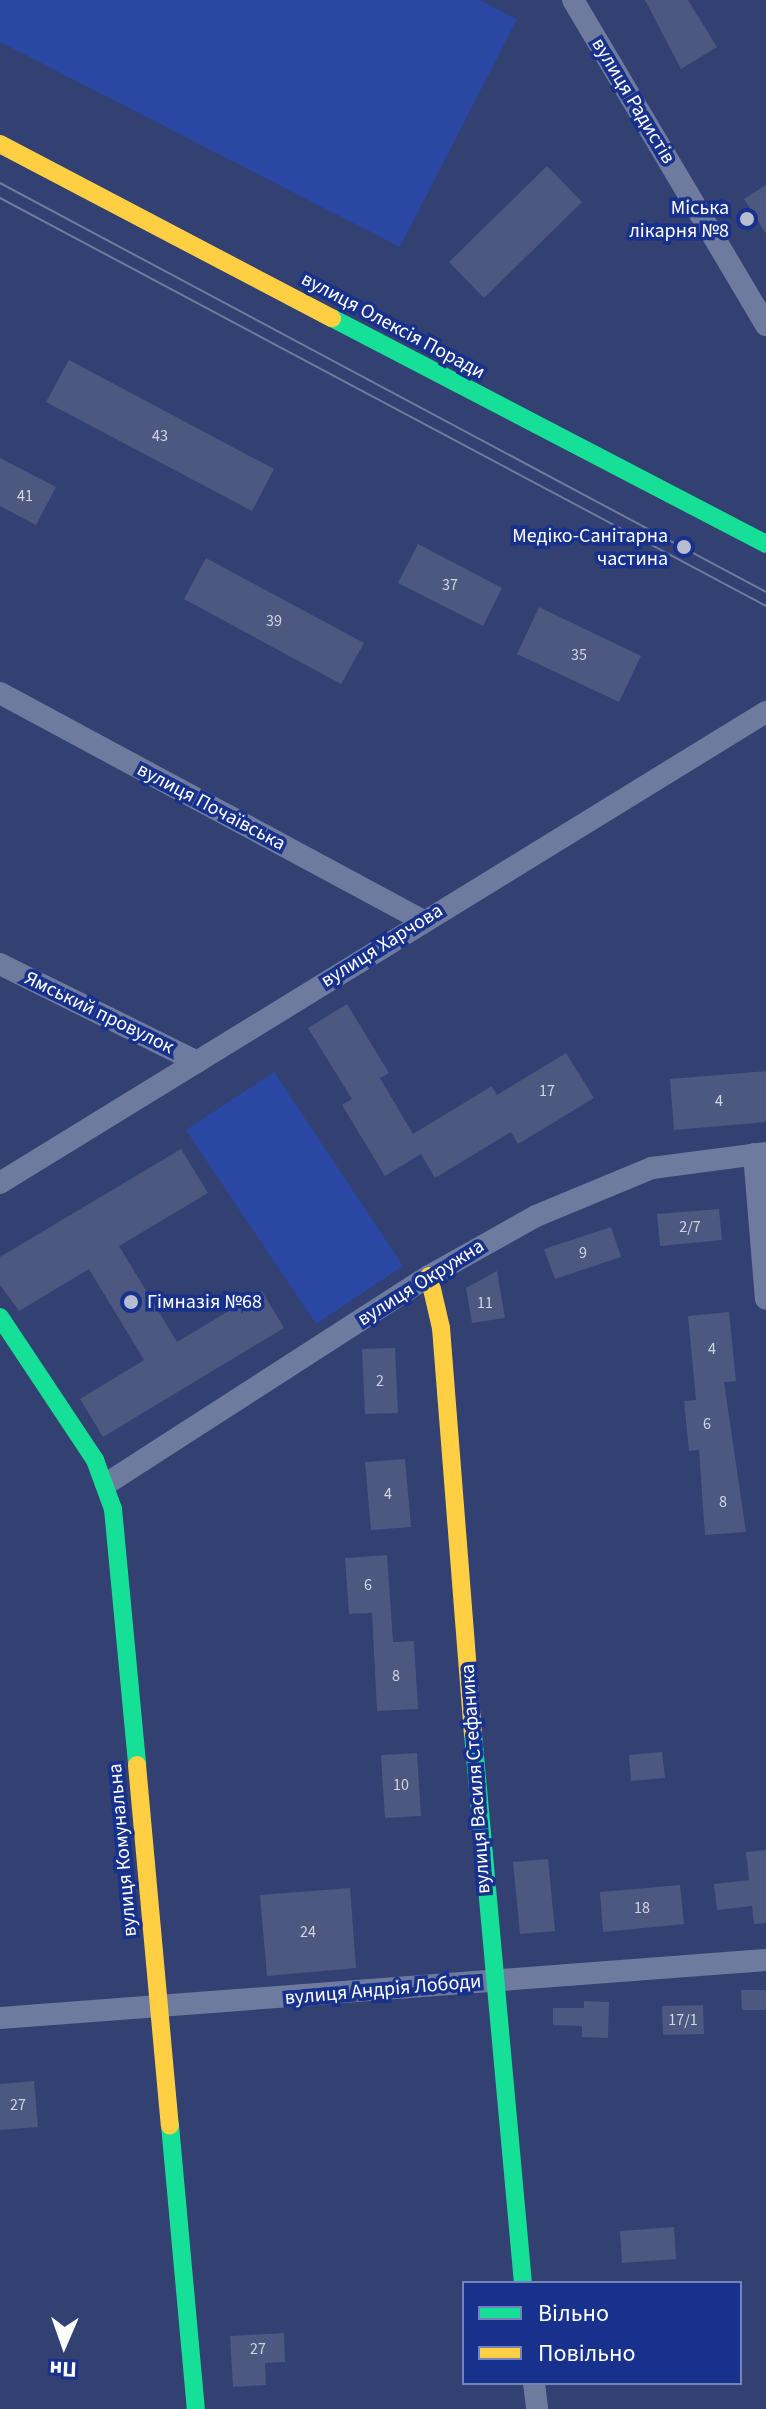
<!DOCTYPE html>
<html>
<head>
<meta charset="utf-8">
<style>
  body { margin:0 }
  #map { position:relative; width:766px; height:2409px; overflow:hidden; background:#324072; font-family:"Source Sans 3",sans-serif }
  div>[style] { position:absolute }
  .green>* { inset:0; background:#2a47a3 }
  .building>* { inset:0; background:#4c5880 }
  .street>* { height:22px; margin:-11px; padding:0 11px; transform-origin:11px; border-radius:11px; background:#6e7a9e }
  .fast>* { height:18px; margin:-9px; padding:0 9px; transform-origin:9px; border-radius:9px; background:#16e098 }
  .slow>* { height:18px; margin:-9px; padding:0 9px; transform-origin:9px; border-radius:9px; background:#ffcf43 }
  .tram>* { height:2px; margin:-1px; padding:0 1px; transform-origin:1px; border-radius:1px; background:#6f7a9d }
  .dots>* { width:22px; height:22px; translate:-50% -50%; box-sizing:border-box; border:4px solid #17318d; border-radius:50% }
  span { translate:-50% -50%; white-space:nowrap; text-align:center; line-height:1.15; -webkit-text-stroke:7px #17318d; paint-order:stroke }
  .number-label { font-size:16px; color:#d2d5df }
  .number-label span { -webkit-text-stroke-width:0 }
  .street-label { font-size:20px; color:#fff }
  .poi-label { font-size:20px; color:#fff }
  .right { translate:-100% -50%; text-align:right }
  .left { translate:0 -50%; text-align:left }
  .legend { position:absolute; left:462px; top:2281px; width:280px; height:104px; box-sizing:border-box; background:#17318d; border:2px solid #7483bb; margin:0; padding:10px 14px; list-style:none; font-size:24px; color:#fff }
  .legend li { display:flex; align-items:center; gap:16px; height:40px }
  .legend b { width:40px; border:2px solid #7483bb }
  .north { position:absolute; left:24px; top:2305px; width:80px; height:80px; -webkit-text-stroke:6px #17318d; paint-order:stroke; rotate:182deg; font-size:22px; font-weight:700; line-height:32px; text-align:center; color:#fff }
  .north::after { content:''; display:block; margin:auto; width:28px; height:36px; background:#fff; clip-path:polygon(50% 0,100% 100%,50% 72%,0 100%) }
</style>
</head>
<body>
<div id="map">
  <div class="green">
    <i style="clip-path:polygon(0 0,480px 0,517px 19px,400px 247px,0 42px)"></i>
    <i style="clip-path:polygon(274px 1072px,403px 1266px,316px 1324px,186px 1130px)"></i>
  </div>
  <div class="building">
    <i style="clip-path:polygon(645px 0,688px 0,717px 47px,681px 69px)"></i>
    <i style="clip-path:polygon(547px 166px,582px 202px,484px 298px,449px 262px)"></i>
    <i style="clip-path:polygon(766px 185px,766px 234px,744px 199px)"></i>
    <i style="clip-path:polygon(69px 360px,274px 469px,252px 511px,46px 402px)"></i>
    <i style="clip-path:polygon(0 458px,56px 487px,36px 525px,0 506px)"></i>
    <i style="clip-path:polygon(418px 544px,502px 588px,483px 626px,398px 583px)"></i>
    <i style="clip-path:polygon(206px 558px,364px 643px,341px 684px,184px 599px)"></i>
    <i style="clip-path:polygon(539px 607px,641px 656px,619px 702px,517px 654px)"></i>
    <i style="clip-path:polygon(347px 1004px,389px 1073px,380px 1078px,413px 1134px,492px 1086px,497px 1095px,566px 1053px,594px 1098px,518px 1144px,511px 1132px,435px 1178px,421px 1154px,385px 1176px,342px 1105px,352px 1099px,308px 1028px)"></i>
    <i style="clip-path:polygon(766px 1071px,766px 1122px,674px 1130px,670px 1079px)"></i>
    <i style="clip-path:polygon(181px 1149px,208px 1193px,119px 1246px,177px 1342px,262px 1291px,284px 1328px,103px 1437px,80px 1399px,144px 1360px,89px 1269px,19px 1311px,0 1285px,0 1257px)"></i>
    <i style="clip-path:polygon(719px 1209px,722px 1240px,660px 1246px,657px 1214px)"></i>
    <i style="clip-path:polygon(611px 1227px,621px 1257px,555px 1279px,544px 1249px)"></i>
    <i style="clip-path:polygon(497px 1271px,505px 1318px,472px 1323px,466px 1288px)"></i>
    <i style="clip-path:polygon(729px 1312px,736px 1381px,724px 1382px,746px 1532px,705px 1535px,699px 1450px,689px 1451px,684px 1401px,696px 1400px,688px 1316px)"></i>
    <i style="clip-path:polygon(395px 1348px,398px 1413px,365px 1414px,362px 1349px)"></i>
    <i style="clip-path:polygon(405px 1459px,411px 1527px,371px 1530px,365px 1462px)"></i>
    <i style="clip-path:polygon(387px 1555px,393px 1642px,414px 1641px,418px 1709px,377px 1711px,372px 1613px,349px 1614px,345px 1558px)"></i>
    <i style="clip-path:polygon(662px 1752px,665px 1778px,631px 1781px,629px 1755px)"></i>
    <i style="clip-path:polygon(417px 1753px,421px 1816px,385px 1818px,381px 1755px)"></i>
    <i style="clip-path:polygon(766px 1850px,766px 1923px,754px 1924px,752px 1906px,717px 1910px,714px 1884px,749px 1880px,746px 1852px)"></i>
    <i style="clip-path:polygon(548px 1859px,555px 1931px,520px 1934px,513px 1862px)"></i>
    <i style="clip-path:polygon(680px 1885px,684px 1924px,603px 1932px,600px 1892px)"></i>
    <i style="clip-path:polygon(350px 1888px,356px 1968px,267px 1976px,260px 1895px)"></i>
    <i style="clip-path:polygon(741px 1990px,766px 1990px,766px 2010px,742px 2010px)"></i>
    <i style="clip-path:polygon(584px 2001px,609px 2002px,608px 2038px,582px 2037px,582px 2026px,553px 2025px,553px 2008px,584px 2008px)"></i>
    <i style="clip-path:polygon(703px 2005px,704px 2034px,663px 2035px,662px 2006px)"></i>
    <i style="clip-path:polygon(34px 2081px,38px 2127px,0 2130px,0 2084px)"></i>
    <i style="clip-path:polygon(674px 2227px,676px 2259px,622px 2263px,620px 2231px)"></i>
    <i style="clip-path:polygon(284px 2333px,285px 2362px,265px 2363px,266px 2385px,233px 2387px,230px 2336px)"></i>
  </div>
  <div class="street">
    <i style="left:573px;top:0;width:378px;rotate:59.3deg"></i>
    <i style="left:0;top:693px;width:478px;rotate:28.3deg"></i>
    <i style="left:0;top:964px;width:220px;rotate:26.4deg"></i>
    <i style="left:754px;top:1154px;width:145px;rotate:85.3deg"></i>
    <i style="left:0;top:1183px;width:899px;rotate:-31.59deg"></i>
    <i style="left:106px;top:1484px;width:384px;rotate:-32.8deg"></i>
    <i style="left:429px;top:1276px;width:123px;rotate:-29.3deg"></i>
    <i style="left:536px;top:1216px;width:126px;rotate:-22.5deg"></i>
    <i style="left:652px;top:1168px;width:115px;rotate:-7.5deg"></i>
    <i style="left:0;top:2018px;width:768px;rotate:-4.33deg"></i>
    <i style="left:534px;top:2383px;width:26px;rotate:83deg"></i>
  </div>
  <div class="fast">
    <i style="left:332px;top:318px;width:489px;rotate:27.5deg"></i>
    <i style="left:0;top:1317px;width:172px;rotate:56.4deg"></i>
    <i style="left:95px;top:1460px;width:52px;rotate:69.8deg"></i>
    <i style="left:113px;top:1509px;width:257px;rotate:84.6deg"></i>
    <i style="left:473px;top:1734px;width:551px;rotate:84.8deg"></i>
    <i style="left:170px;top:2125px;width:285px;rotate:84.8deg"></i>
  </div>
  <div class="slow">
    <i style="left:0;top:144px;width:375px;rotate:27.7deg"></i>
    <i style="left:429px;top:1276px;width:53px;rotate:77deg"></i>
    <i style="left:441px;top:1328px;width:407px;rotate:85.5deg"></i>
    <i style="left:137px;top:1765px;width:362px;rotate:84.8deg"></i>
  </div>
  <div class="tram">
    <i style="left:0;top:183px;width:868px;rotate:28.1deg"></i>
    <i style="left:0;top:198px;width:868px;rotate:28.04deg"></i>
  </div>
  <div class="dots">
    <i style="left:747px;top:219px;background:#b7bcce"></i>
    <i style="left:684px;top:547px;background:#b7bcce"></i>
    <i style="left:131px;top:1302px;background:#b7bcce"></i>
  </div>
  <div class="number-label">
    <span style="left:160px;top:436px">43</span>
    <span style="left:25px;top:496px">41</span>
    <span style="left:450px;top:585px">37</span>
    <span style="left:274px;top:621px">39</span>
    <span style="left:579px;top:655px">35</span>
    <span style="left:547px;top:1091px">17</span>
    <span style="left:719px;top:1101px">4</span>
    <span style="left:690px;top:1227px">2/7</span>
    <span style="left:583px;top:1253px">9</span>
    <span style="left:485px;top:1303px">11</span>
    <span style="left:712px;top:1349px">4</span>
    <span style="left:380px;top:1381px">2</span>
    <span style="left:707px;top:1424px">6</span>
    <span style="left:388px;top:1494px">4</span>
    <span style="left:723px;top:1502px">8</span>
    <span style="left:368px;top:1585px">6</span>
    <span style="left:396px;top:1676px">8</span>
    <span style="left:401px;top:1785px">10</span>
    <span style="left:642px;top:1908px">18</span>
    <span style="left:308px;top:1932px">24</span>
    <span style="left:683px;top:2020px">17/1</span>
    <span style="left:18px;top:2105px">27</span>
    <span style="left:258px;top:2349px">27</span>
  </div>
  <div class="street-label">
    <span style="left:633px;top:101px;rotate:59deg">вулиця Радистів</span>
    <span style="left:393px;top:326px;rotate:28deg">вулиця Олексія Поради</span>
    <span style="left:211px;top:807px;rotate:28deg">вулиця Почаївська</span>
    <span style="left:382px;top:946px;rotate:-32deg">вулиця Харчова</span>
    <span style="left:99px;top:1013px;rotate:26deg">Ямський провулок</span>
    <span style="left:421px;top:1283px;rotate:-32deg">вулиця Окружна</span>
    <span style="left:476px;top:1779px;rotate:-94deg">вулиця Василя Стефаника</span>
    <span style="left:123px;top:1850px;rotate:-95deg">вулиця Комунальна</span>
    <span style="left:383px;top:1990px;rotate:-5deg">вулиця Андрія Лободи</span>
  </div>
  <div class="poi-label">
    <span class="right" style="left:729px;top:220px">Міська<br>лікарня №8</span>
    <span class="right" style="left:668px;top:548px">Медіко-Санітарна<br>частина</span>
    <span class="left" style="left:147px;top:1302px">Гімназія №68</span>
  </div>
  <ul class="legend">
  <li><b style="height:10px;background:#16e098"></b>Вільно</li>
  <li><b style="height:10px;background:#ffcf43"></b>Повільно</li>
  </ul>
  <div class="north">Пн</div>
</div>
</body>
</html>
